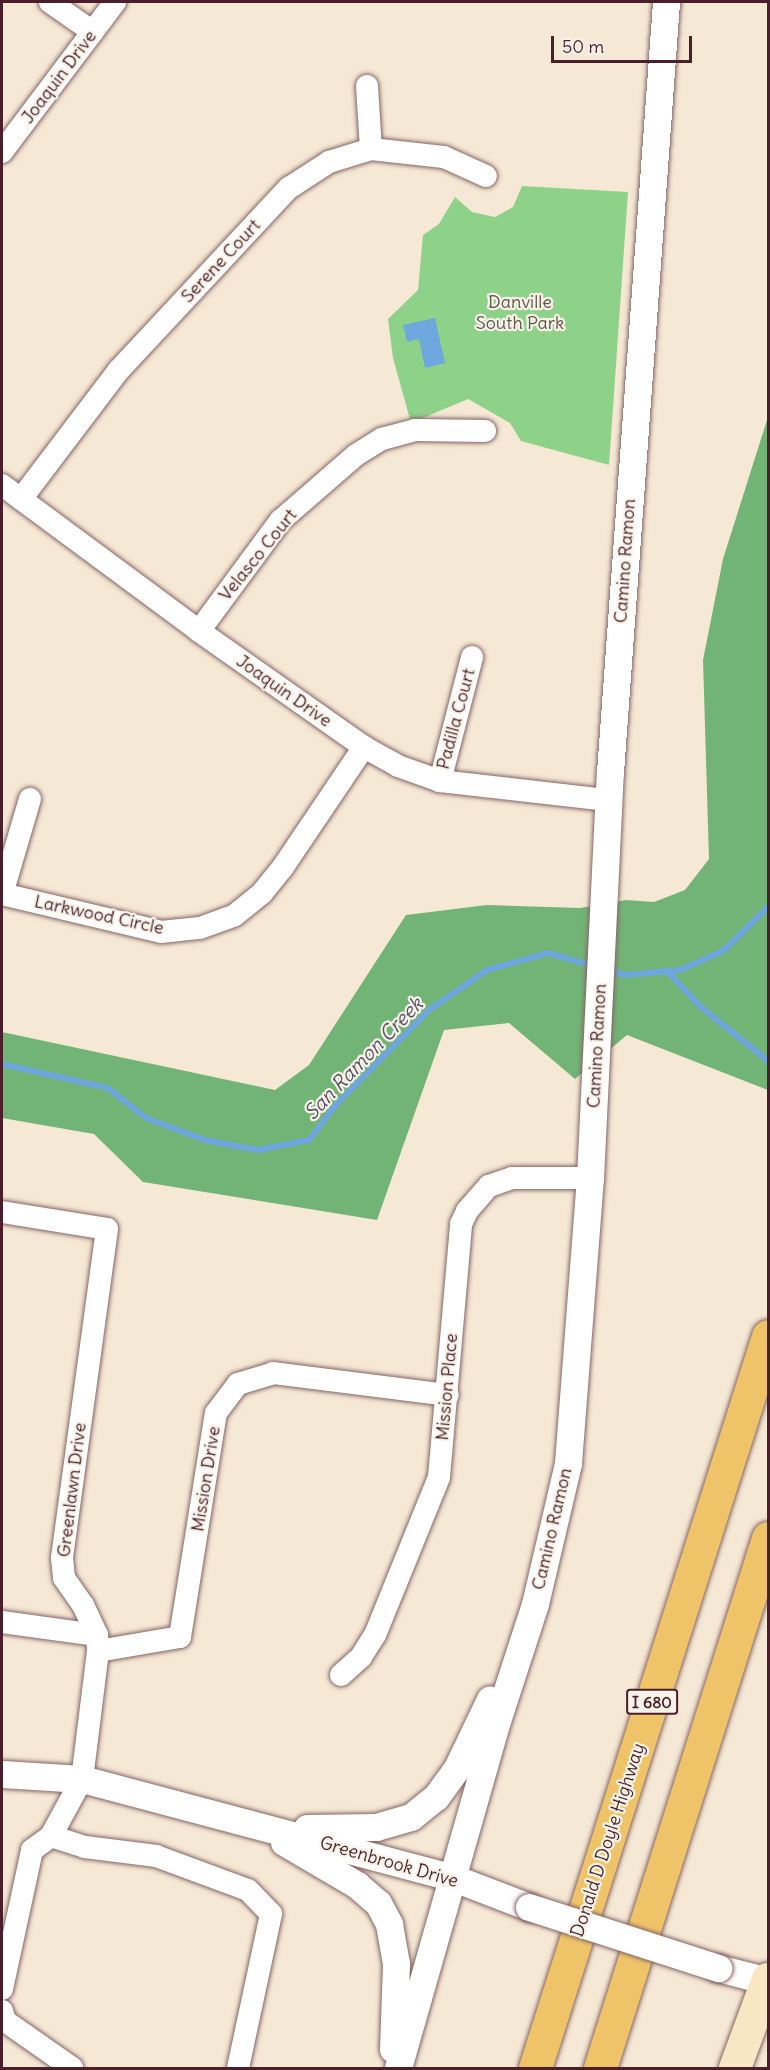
<!DOCTYPE html>
<html>
<head>
<meta charset="utf-8">
<style>
  body { margin:0 }
  #map { position:relative; width:770px; height:2070px; overflow:hidden; background:#f5e8d4; font-family:Delius,sans-serif }
  div>[style] { position:absolute }
  .green>* { inset:0; background:#8ed28a }
  .forest>* { inset:0; background:#72b476 }
  .water>* { inset:0; background:#6ea7dd }
  .stream>* { height:6px; margin:-3px; padding:0 3px; transform-origin:3px; border-radius:3px; background:#6ea7dd }
  .roads { filter:drop-shadow(0 0 2px #866566) drop-shadow(0 0 2px #866566) }
  .minor>* { height:22px; margin:-11px; padding:0 11px; transform-origin:11px; border-radius:11px; background:#fff }
  .tertiary>* { height:27px; margin:-13.5px; padding:0 13.5px; transform-origin:13.5px; border-radius:13.5px; background:#fff }
  .secondary>* { height:32px; margin:-16px; padding:0 16px; transform-origin:16px; border-radius:16px; background:#f9e7c3 }
  .motorway>* { height:33px; margin:-16.5px; padding:0 16.5px; transform-origin:16.5px; border-radius:16.5px; background:#efc469 }
  .bridges { filter:drop-shadow(0 0 2px #866566) drop-shadow(0 0 2px #866566) }
  .tertiary-bridge>* { height:27px; margin:-13.5px; padding:0 13.5px; transform-origin:13.5px; border-radius:13.5px; background:#fff }
  span { translate:-50% -50%; white-space:nowrap; text-align:center; line-height:1.15; -webkit-text-stroke:4.5px #f7f3e8; paint-order:stroke }
  .shield-label span { padding:2px 4px; background:#f7f3e8; border:2px solid; border-radius:4px; -webkit-text-stroke-width:0 }
  .shield-label { font-size:16px; color:#4a1f2b; font-weight:700 }
  .street-label { font-size:18px; color:#4a1f2b }
  .park-label { font-size:18px; color:#5e5548 }
  .water-label { font-size:20px; color:#574f69; font-style:italic }
  .frame { position:absolute; inset:0; border:3px solid #4a1f2b; pointer-events:none }
  .scale { position:absolute; left:551px; top:36px; width:141px; height:27px; box-sizing:border-box; border:3px solid #4a1f2b; border-top:0; padding-left:8px; font-size:18px; line-height:21px; white-space:nowrap; color:#4a1f2b; -webkit-text-stroke:4px #f7f3e8; paint-order:stroke }
</style>
</head>
<body>
<div id="map">
  <div class="green">
    <i style="clip-path:polygon(522px 186px,628px 192px,609px 465px,521px 441px,510px 423px,468px 399px,411px 423px,393px 358px,388px 319px,418px 290px,423px 235px,439px 224px,455px 197px,472px 212px,495px 217px,513px 207px)"></i>
  </div>
  <div class="forest">
    <i style="clip-path:polygon(768px 417px,768px 1090px,627px 1035px,575px 1079px,509px 1023px,444px 1030px,377px 1220px,143px 1182px,94px 1134px,2px 1118px,2px 1032px,275px 1090px,309px 1065px,406px 915px,487px 905px,580px 908px,626px 900px,654px 902px,685px 890px,709px 859px,703px 660px,723px 559px)"></i>
  </div>
  <div class="water">
    <i style="clip-path:polygon(435px 318px,445px 363px,425px 368px,419px 339px,407px 342px,403px 325px)"></i>
  </div>
  <div class="stream">
    <i style="left:606px;top:969px;width:20px;rotate:18deg"></i>
    <i style="left:625px;top:975px;width:55px;rotate:-5.2deg"></i>
    <i style="left:680px;top:970px;width:47px;rotate:-23.8deg"></i>
    <i style="left:723px;top:951px;width:63px;rotate:-44.4deg"></i>
    <i style="left:667px;top:971px;width:50px;rotate:46.6deg"></i>
    <i style="left:701px;top:1007px;width:85px;rotate:38.8deg"></i>
    <i style="left:2px;top:1064px;width:109px;rotate:12.8deg"></i>
    <i style="left:108px;top:1088px;width:48px;rotate:38.3deg"></i>
    <i style="left:146px;top:1118px;width:63px;rotate:20.4deg"></i>
    <i style="left:205px;top:1140px;width:54px;rotate:10.7deg"></i>
    <i style="left:258px;top:1150px;width:52px;rotate:-11.1deg"></i>
    <i style="left:309px;top:1140px;width:43px;rotate:-52.6deg"></i>
    <i style="left:335px;top:1106px;width:134px;rotate:-45.6deg"></i>
    <i style="left:429px;top:1010px;width:70px;rotate:-34.6deg"></i>
    <i style="left:487px;top:970px;width:63px;rotate:-15.6deg"></i>
    <i style="left:548px;top:953px;width:47px;rotate:16.1deg"></i>
  </div>
  <div class="roads">
    <div class="minor">
      <i style="left:50px;top:2px;width:52px;rotate:34.9deg"></i>
      <i style="left:367px;top:86px;width:63px;rotate:86.4deg"></i>
      <i style="left:2px;top:152px;width:188px;rotate:-53deg"></i>
      <i style="left:2px;top:485px;width:245px;rotate:36.5deg"></i>
      <i style="left:199px;top:631px;width:202px;rotate:35.1deg"></i>
      <i style="left:364px;top:747px;width:39px;rotate:29deg"></i>
      <i style="left:398px;top:766px;width:45px;rotate:19.7deg"></i>
      <i style="left:440px;top:781px;width:169px;rotate:6.5deg"></i>
      <i style="left:21px;top:499px;width:162px;rotate:-52.8deg"></i>
      <i style="left:119px;top:370px;width:249px;rotate:-47deg"></i>
      <i style="left:289px;top:188px;width:48px;rotate:-33deg"></i>
      <i style="left:329px;top:162px;width:44px;rotate:-17.2deg"></i>
      <i style="left:371px;top:149px;width:73px;rotate:6.3deg"></i>
      <i style="left:444px;top:157px;width:46px;rotate:24.3deg"></i>
      <i style="left:199px;top:631px;width:137px;rotate:-53.6deg"></i>
      <i style="left:280px;top:521px;width:101px;rotate:-41deg"></i>
      <i style="left:356px;top:455px;width:31px;rotate:-32deg"></i>
      <i style="left:382px;top:439px;width:34px;rotate:-15deg"></i>
      <i style="left:415px;top:430px;width:70px;rotate:0.8deg"></i>
      <i style="left:440px;top:781px;width:128px;rotate:-75.5deg"></i>
      <i style="left:2px;top:894px;width:163px;rotate:13.4deg"></i>
      <i style="left:161px;top:932px;width:39px;rotate:-6deg"></i>
      <i style="left:200px;top:928px;width:37px;rotate:-20deg"></i>
      <i style="left:235px;top:915px;width:35px;rotate:-39deg"></i>
      <i style="left:262px;top:893px;width:33px;rotate:-51deg"></i>
      <i style="left:283px;top:867px;width:145px;rotate:-56deg"></i>
      <i style="left:2px;top:894px;width:99px;rotate:-73.6deg"></i>
      <i style="left:2px;top:1212px;width:106px;rotate:9.2deg"></i>
      <i style="left:107px;top:1229px;width:332px;rotate:97.8deg"></i>
      <i style="left:62px;top:1558px;width:20px;rotate:84deg"></i>
      <i style="left:64px;top:1578px;width:33px;rotate:55deg"></i>
      <i style="left:83px;top:1605px;width:33px;rotate:65deg"></i>
      <i style="left:97px;top:1635px;width:16px;rotate:86deg"></i>
      <i style="left:98px;top:1651px;width:129px;rotate:97.1deg"></i>
      <i style="left:82px;top:1779px;width:65px;rotate:118.5deg"></i>
      <i style="left:2px;top:1622px;width:96px;rotate:7.8deg"></i>
      <i style="left:98px;top:1651px;width:83px;rotate:-9.7deg"></i>
      <i style="left:180px;top:1637px;width:227px;rotate:-80.9deg"></i>
      <i style="left:216px;top:1413px;width:36px;rotate:-53deg"></i>
      <i style="left:238px;top:1384px;width:37px;rotate:-17deg"></i>
      <i style="left:273px;top:1373px;width:176px;rotate:7.2deg"></i>
      <i style="left:341px;top:1675px;width:27px;rotate:-42deg"></i>
      <i style="left:361px;top:1657px;width:26px;rotate:-58deg"></i>
      <i style="left:375px;top:1635px;width:170px;rotate:-67.9deg"></i>
      <i style="left:439px;top:1477px;width:254px;rotate:-85deg"></i>
      <i style="left:461px;top:1224px;width:14px;rotate:-65deg"></i>
      <i style="left:467px;top:1211px;width:33px;rotate:-49deg"></i>
      <i style="left:489px;top:1186px;width:24px;rotate:-19deg"></i>
      <i style="left:512px;top:1178px;width:78px"></i>
      <i style="left:2px;top:1989px;width:142px;rotate:-77.8deg"></i>
      <i style="left:32px;top:1850px;width:24px;rotate:-36deg"></i>
      <i style="left:51px;top:1836px;width:36px;rotate:18deg"></i>
      <i style="left:85px;top:1847px;width:72px;rotate:7.2deg"></i>
      <i style="left:156px;top:1856px;width:98px;rotate:20.3deg"></i>
      <i style="left:248px;top:1890px;width:33px;rotate:46deg"></i>
      <i style="left:271px;top:1914px;width:157px;rotate:102.1deg"></i>
      <i style="left:2px;top:2011px;width:10px;rotate:73deg"></i>
      <i style="left:5px;top:2021px;width:82px;rotate:35deg"></i>
    </div>
    <div class="tertiary">
      <i style="left:2px;top:1774px;width:80px;rotate:3.6deg"></i>
      <i style="left:82px;top:1779px;width:382px;rotate:14.9deg"></i>
      <i style="left:451px;top:1877px;width:84px;rotate:21deg"></i>
      <i style="left:307px;top:1828px;width:69px;rotate:-0.8deg"></i>
      <i style="left:376px;top:1827px;width:36px;rotate:-16deg"></i>
      <i style="left:411px;top:1817px;width:32px;rotate:-39deg"></i>
      <i style="left:436px;top:1797px;width:36px;rotate:-54deg"></i>
      <i style="left:457px;top:1768px;width:76px;rotate:-64.4deg"></i>
      <i style="left:284px;top:1842px;width:85px;rotate:30.5deg"></i>
      <i style="left:357px;top:1885px;width:28px;rotate:41deg"></i>
      <i style="left:378px;top:1903px;width:24px;rotate:62deg"></i>
      <i style="left:389px;top:1924px;width:40px;rotate:80deg"></i>
      <i style="left:396px;top:1963px;width:86px;rotate:92deg"></i>
      <i style="left:718px;top:1968px;width:52px;rotate:14.6deg"></i>
      <i style="left:398px;top:2068px;width:355px;rotate:-74.1deg"></i>
      <i style="left:495px;top:1727px;width:129px;rotate:-72deg"></i>
      <i style="left:535px;top:1604px;width:145px;rotate:-76.8deg"></i>
      <i style="left:568px;top:1463px;width:286px;rotate:-85.6deg"></i>
      <i style="left:590px;top:1178px;width:406px;rotate:-87.2deg"></i>
      <i style="left:610px;top:772px;width:772px;rotate:-85.84deg"></i>
    </div>
    <div class="secondary">
      <i style="left:735px;top:2068px;width:95px;rotate:-69.7deg"></i>
    </div>
    <div class="motorway">
      <i style="left:535px;top:2068px;width:768px;rotate:-72.34deg"></i>
      <i style="left:600px;top:2068px;width:556px;rotate:-72.41deg"></i>
    </div>
  </div>
  <div class="bridges">
    <div class="tertiary-bridge">
      <i style="left:529px;top:1907px;width:199px;rotate:17.9deg"></i>
    </div>
  </div>
  <div class="shield-label">
    <span style="left:652px;top:1702px">I 680</span>
  </div>
  <div class="street-label">
    <span style="left:59px;top:77px;rotate:-53deg">Joaquin Drive</span>
    <span style="left:221px;top:261px;rotate:-47deg">Serene Court</span>
    <span style="left:258px;top:555px;rotate:-51deg">Velasco Court</span>
    <span style="left:625px;top:561px;rotate:-86deg">Camino Ramon</span>
    <span style="left:284px;top:691px;rotate:35deg">Joaquin Drive</span>
    <span style="left:456px;top:719px;rotate:-75deg">Padilla Court</span>
    <span style="left:99px;top:915px;rotate:12deg">Larkwood Circle</span>
    <span style="left:597px;top:1046px;rotate:-87deg">Camino Ramon</span>
    <span style="left:447px;top:1387px;rotate:-85deg">Mission Place</span>
    <span style="left:206px;top:1479px;rotate:-81deg">Mission Drive</span>
    <span style="left:72px;top:1490px;rotate:-83deg">Greenlawn Drive</span>
    <span style="left:552px;top:1529px;rotate:-77deg">Camino Ramon</span>
    <span style="left:608px;top:1840px;rotate:-72deg">Donald D Doyle Highway</span>
    <span style="left:389px;top:1862px;rotate:16deg">Greenbrook Drive</span>
  </div>
  <div class="park-label">
    <span style="left:520px;top:313px">Danville<br>South Park</span>
  </div>
  <div class="water-label">
    <span style="left:363px;top:1058px;rotate:-46deg">San Ramon Creek</span>
  </div>
  <div class="frame"></div>
  <div class="scale">50 m</div>
</div>
</body>
</html>
